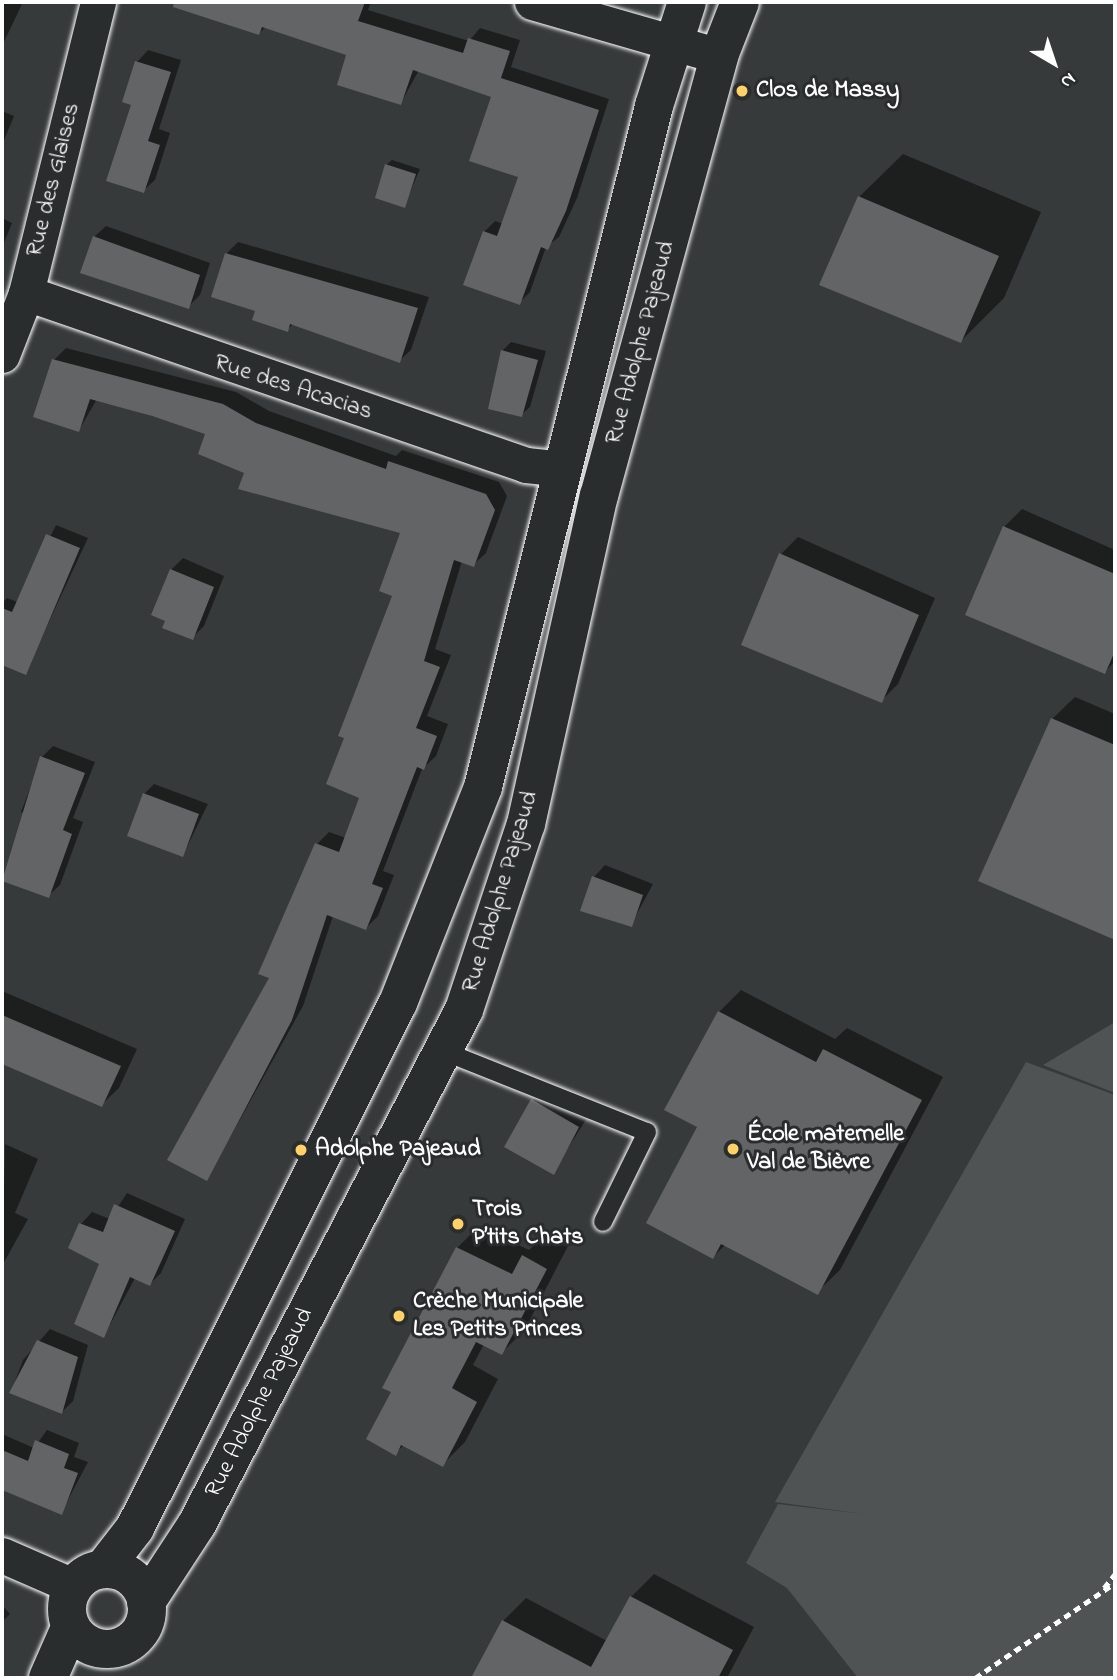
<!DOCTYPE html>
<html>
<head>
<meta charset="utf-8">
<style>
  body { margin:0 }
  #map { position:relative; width:1117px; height:1680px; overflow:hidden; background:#373a3b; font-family:"Indie Flower",sans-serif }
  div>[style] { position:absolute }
  .green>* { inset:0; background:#505354 }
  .shadow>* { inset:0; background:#0007 }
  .building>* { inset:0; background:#636465 }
  .path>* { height:4.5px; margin-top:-2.25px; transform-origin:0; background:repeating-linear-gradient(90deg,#fff 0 7px,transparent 0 12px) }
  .roads { filter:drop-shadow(0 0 2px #fff) drop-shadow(0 0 2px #fff) }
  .service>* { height:18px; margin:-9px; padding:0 9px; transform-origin:9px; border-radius:9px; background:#2a2d2e }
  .minor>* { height:35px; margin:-17.5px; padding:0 17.5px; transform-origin:17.5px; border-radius:17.5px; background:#2a2d2e }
  .secondary>* { height:38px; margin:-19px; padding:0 19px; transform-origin:19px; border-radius:19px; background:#2a2d2e }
  .secondary>.ring { margin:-19px; padding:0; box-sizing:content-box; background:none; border:38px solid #2a2d2e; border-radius:50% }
  .dots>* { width:19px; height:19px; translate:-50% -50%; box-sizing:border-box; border:4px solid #2a2d2e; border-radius:50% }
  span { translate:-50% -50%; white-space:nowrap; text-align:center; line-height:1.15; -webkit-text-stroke:6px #2a2d2e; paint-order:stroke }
  .poi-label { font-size:24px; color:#fff; font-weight:700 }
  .left { translate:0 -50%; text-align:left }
  .street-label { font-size:24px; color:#fff }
  .frame { position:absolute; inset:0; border:4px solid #fff; pointer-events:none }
  .north { position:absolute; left:1019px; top:28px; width:70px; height:70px; -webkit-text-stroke:5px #2a2d2e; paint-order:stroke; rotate:141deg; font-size:19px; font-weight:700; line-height:28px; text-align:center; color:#fff }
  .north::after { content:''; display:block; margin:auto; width:24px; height:32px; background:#fff; clip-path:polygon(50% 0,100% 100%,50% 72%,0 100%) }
</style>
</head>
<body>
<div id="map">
  <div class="green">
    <i style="clip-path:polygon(1115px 1022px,1115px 1093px,1043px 1065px)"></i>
    <i style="clip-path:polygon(1026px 1062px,1115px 1095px,1115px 1678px,858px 1678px,787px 1588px,746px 1563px,778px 1504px,864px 1514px,775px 1502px)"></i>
  </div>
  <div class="shadow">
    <i style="clip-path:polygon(2px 2px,23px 2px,2px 46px)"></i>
    <i style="clip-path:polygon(224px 2px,371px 2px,368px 10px,469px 41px,480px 28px,520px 40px,511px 67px,609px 99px,577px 198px,559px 237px,546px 247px,530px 292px,519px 303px,484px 232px,495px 221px,504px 224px,520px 176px,493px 96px,419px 70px,401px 103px,349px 54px,266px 27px,259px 33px,218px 20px)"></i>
    <i style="clip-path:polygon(148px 50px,181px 60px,159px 129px,170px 133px,155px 180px,143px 191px,133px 103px,137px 62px)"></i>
    <i style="clip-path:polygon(2px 111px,14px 116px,2px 145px)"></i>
    <i style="clip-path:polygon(903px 154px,1041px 212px,1004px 298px,961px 341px,859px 197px)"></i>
    <i style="clip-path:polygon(392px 160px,420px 169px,404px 206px,386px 165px)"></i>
    <i style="clip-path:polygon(2px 218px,12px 223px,2px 248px)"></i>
    <i style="clip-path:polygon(106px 226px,210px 263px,200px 295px,188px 307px,94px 237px)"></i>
    <i style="clip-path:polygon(238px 242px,429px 297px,411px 350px,399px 361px,294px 323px,287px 330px,257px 310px,213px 296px,227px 253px)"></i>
    <i style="clip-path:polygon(511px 342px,546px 351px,530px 407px,521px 415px,502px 351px)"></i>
    <i style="clip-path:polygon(66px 348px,236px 392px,269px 411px,396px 456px,402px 450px,499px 482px,507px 496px,486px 553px,473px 565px,462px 561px,435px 649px,451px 655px,427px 716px,448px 724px,436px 756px,422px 769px,383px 871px,394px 875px,378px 916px,366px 928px,333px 916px,303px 1006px,207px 1179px,317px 844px,329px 832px,346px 838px,362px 797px,403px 532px,246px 472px,207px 433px,97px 399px,79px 430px,54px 360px)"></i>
    <i style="clip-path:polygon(1022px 509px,1115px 550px,1115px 661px,1105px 672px,1004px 527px)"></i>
    <i style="clip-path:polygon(56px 525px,88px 538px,25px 673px,2px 663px,2px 603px,7px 598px,18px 602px)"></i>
    <i style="clip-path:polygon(798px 537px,935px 598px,898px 684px,881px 701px,781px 554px)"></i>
    <i style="clip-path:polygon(183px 558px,224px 576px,204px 626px,192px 638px,171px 570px)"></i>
    <i style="clip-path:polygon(1075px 697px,1115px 714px,1115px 938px,981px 880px,1052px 719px)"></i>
    <i style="clip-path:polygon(53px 746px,95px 762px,73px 818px,83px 822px,60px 885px,48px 896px,28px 814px,21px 812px,42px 757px)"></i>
    <i style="clip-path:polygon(154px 784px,208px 804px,183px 855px,144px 794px)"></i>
    <i style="clip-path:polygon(605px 865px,653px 884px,631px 925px,594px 877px)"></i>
    <i style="clip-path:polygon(741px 990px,835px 1039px,847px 1028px,943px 1077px,840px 1270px,817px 1292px,725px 1245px,713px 1257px,719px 1012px)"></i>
    <i style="clip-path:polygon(2px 991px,137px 1049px,119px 1088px,101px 1105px,2px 1062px)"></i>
    <i style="clip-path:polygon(543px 1089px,589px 1115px,553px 1172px,532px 1101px)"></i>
    <i style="clip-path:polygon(5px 1144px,38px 1159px,15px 1213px,28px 1219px,2px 1266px)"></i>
    <i style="clip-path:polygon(127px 1193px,185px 1219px,161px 1273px,150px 1284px,135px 1278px,104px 1336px,101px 1263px,81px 1224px,92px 1212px,110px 1219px)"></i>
    <i style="clip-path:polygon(479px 1226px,529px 1250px,546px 1234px,568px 1246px,524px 1331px,501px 1353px,484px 1344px,473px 1365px,498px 1379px,465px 1442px,443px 1464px,404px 1445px,395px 1453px,394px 1391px,457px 1248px)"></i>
    <i style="clip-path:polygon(50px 1329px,88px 1345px,73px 1401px,62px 1412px,11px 1392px,23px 1360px)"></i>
    <i style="clip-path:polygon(47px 1430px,79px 1443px,74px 1457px,88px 1462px,61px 1513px,2px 1489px,2px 1434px,34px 1448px)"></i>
    <i style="clip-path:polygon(654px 1574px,754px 1627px,727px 1678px,472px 1678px,503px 1621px,526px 1598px,607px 1641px,631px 1597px)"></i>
    <i style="clip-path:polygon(2px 1605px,10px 1614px,2px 1622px)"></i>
  </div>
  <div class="building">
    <i style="clip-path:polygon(174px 2px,365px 2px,358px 21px,463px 53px,468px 38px,510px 51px,501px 78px,599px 110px,566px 211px,548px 250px,541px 247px,520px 305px,463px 285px,483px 231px,497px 236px,518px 177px,469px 161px,491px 97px,413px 70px,401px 105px,337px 85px,346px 55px,262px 27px,259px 35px,173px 7px)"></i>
    <i style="clip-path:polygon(135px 61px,171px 72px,148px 141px,160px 145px,144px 193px,106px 181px,131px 105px,122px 102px)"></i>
    <i style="clip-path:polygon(385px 164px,416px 174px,405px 208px,375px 198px)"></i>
    <i style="clip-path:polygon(858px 196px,999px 256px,961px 343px,819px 285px)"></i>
    <i style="clip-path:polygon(93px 236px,200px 275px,189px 309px,80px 273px)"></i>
    <i style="clip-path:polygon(225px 253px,418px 308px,400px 363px,290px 324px,288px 332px,252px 320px,255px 311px,211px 297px)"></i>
    <i style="clip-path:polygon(501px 350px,538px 360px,522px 417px,488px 409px)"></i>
    <i style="clip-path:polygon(52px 359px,223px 404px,256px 423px,386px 469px,388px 461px,486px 494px,495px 510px,474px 567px,454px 560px,424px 661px,440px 667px,416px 728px,437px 736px,424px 770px,417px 767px,372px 884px,383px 888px,366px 930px,327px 915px,292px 1020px,207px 1181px,167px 1160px,269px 978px,258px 974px,315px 843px,339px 852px,359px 798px,326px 784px,344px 738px,338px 736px,392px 596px,379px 591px,400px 533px,238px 489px,244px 473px,198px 454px,205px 434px,152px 416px,90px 399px,79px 432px,33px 417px)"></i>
    <i style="clip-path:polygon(1003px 526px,1115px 574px,1115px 651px,1105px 674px,965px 615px)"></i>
    <i style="clip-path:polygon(46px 534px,80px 548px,26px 675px,2px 665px,2px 608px,12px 612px)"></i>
    <i style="clip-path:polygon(779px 553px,919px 615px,882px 703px,741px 645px)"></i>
    <i style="clip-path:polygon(170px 569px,214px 587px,193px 640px,162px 628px,165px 621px,151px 615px)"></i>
    <i style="clip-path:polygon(1051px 718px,1115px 745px,1115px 940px,978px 881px)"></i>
    <i style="clip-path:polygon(40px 756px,85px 773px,63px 830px,72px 834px,49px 898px,2px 881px)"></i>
    <i style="clip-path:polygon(143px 793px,199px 814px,183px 857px,127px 836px)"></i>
    <i style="clip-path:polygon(592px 876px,643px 895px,632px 927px,580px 911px)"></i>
    <i style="clip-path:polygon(718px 1011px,816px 1062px,823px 1049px,922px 1100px,818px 1295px,721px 1244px,713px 1259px,646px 1223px,697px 1127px,664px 1110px)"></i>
    <i style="clip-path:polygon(2px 1015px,121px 1066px,102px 1107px,2px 1064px)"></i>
    <i style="clip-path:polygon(531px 1099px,579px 1127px,554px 1175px,504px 1147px)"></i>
    <i style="clip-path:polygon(114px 1204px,175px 1231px,150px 1286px,130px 1277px,104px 1338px,74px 1324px,99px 1264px,68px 1248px,79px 1223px,103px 1232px)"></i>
    <i style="clip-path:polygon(456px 1247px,512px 1274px,522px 1255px,547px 1269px,502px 1355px,476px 1342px,452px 1388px,477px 1402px,443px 1467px,401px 1445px,396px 1456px,366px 1439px,391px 1392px,382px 1388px)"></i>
    <i style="clip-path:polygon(37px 1340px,78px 1357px,62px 1414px,9px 1393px)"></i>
    <i style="clip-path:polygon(35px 1440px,69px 1454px,64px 1468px,78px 1473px,62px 1515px,2px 1490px,2px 1450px,28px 1461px)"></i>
    <i style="clip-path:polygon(630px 1596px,733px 1650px,718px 1678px,471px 1678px,502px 1620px,591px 1667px)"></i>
  </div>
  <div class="path">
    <i style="left:1104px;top:1588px;width:18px;rotate:-52deg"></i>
    <i style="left:975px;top:1678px;width:169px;rotate:-34.2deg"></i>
  </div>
  <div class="roads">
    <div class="service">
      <i style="left:443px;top:1051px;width:219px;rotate:21.7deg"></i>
      <i style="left:647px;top:1132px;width:100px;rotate:116.1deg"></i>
    </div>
    <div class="minor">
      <i style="left:532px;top:2px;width:195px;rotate:16.1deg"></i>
      <i style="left:26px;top:293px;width:529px;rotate:18.98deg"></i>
      <i style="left:526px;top:465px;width:38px;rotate:6deg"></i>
      <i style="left:2px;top:355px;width:66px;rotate:-68.8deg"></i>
      <i style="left:26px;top:293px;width:300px;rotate:-76.1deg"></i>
      <i style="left:2px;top:1555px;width:77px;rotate:23.6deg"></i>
    </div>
    <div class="secondary">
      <i style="left:104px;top:1568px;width:51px;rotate:-52.2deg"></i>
      <i style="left:135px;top:1528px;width:587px;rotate:-63.39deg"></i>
      <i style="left:398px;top:1003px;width:232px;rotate:-68.5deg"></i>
      <i style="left:483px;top:787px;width:702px;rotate:-75.9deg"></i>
      <i style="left:654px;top:106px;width:109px;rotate:-72.4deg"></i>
      <i class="ring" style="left:67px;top:1569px;width:42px;height:42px"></i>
      <i style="left:146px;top:1602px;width:93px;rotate:-56.8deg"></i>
      <i style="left:197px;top:1524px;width:579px;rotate:-62.55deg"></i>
      <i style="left:464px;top:1010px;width:196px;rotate:-71.6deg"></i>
      <i style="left:526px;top:824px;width:336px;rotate:-77.5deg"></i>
      <i style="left:599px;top:496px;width:456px;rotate:-74.7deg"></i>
      <i style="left:719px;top:56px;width:58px;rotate:-68.7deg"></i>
      <i style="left:48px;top:1678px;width:55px;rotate:-66.3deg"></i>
    </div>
  </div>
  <div class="dots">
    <i style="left:742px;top:91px;background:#ffd166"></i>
    <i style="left:733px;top:1149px;background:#ffd166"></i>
    <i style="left:301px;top:1150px;background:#ffd166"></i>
    <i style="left:458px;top:1224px;background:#ffd166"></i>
    <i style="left:399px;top:1316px;background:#ffd166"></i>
  </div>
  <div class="poi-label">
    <span class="left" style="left:756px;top:91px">Clos de Massy</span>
    <span class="left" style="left:747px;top:1149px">École maternelle<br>Val de Bièvre</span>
    <span class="left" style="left:315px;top:1150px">Adolphe Pajeaud</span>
    <span class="left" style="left:472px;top:1224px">Trois<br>P’tits Chats</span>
    <span class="left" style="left:413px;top:1316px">Crèche Municipale<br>Les Petits Princes</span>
  </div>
  <div class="street-label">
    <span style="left:54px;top:180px;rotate:-76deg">Rue des Glaises</span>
    <span style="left:641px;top:343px;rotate:-75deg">Rue Adolphe Pajeaud</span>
    <span style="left:293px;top:388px;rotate:18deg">Rue des Acacias</span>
    <span style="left:501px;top:892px;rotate:-73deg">Rue Adolphe Pajeaud</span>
    <span style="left:260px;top:1403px;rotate:-63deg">Rue Adolphe Pajeaud</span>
  </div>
  <div class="frame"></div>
  <div class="north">N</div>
</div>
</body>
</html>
